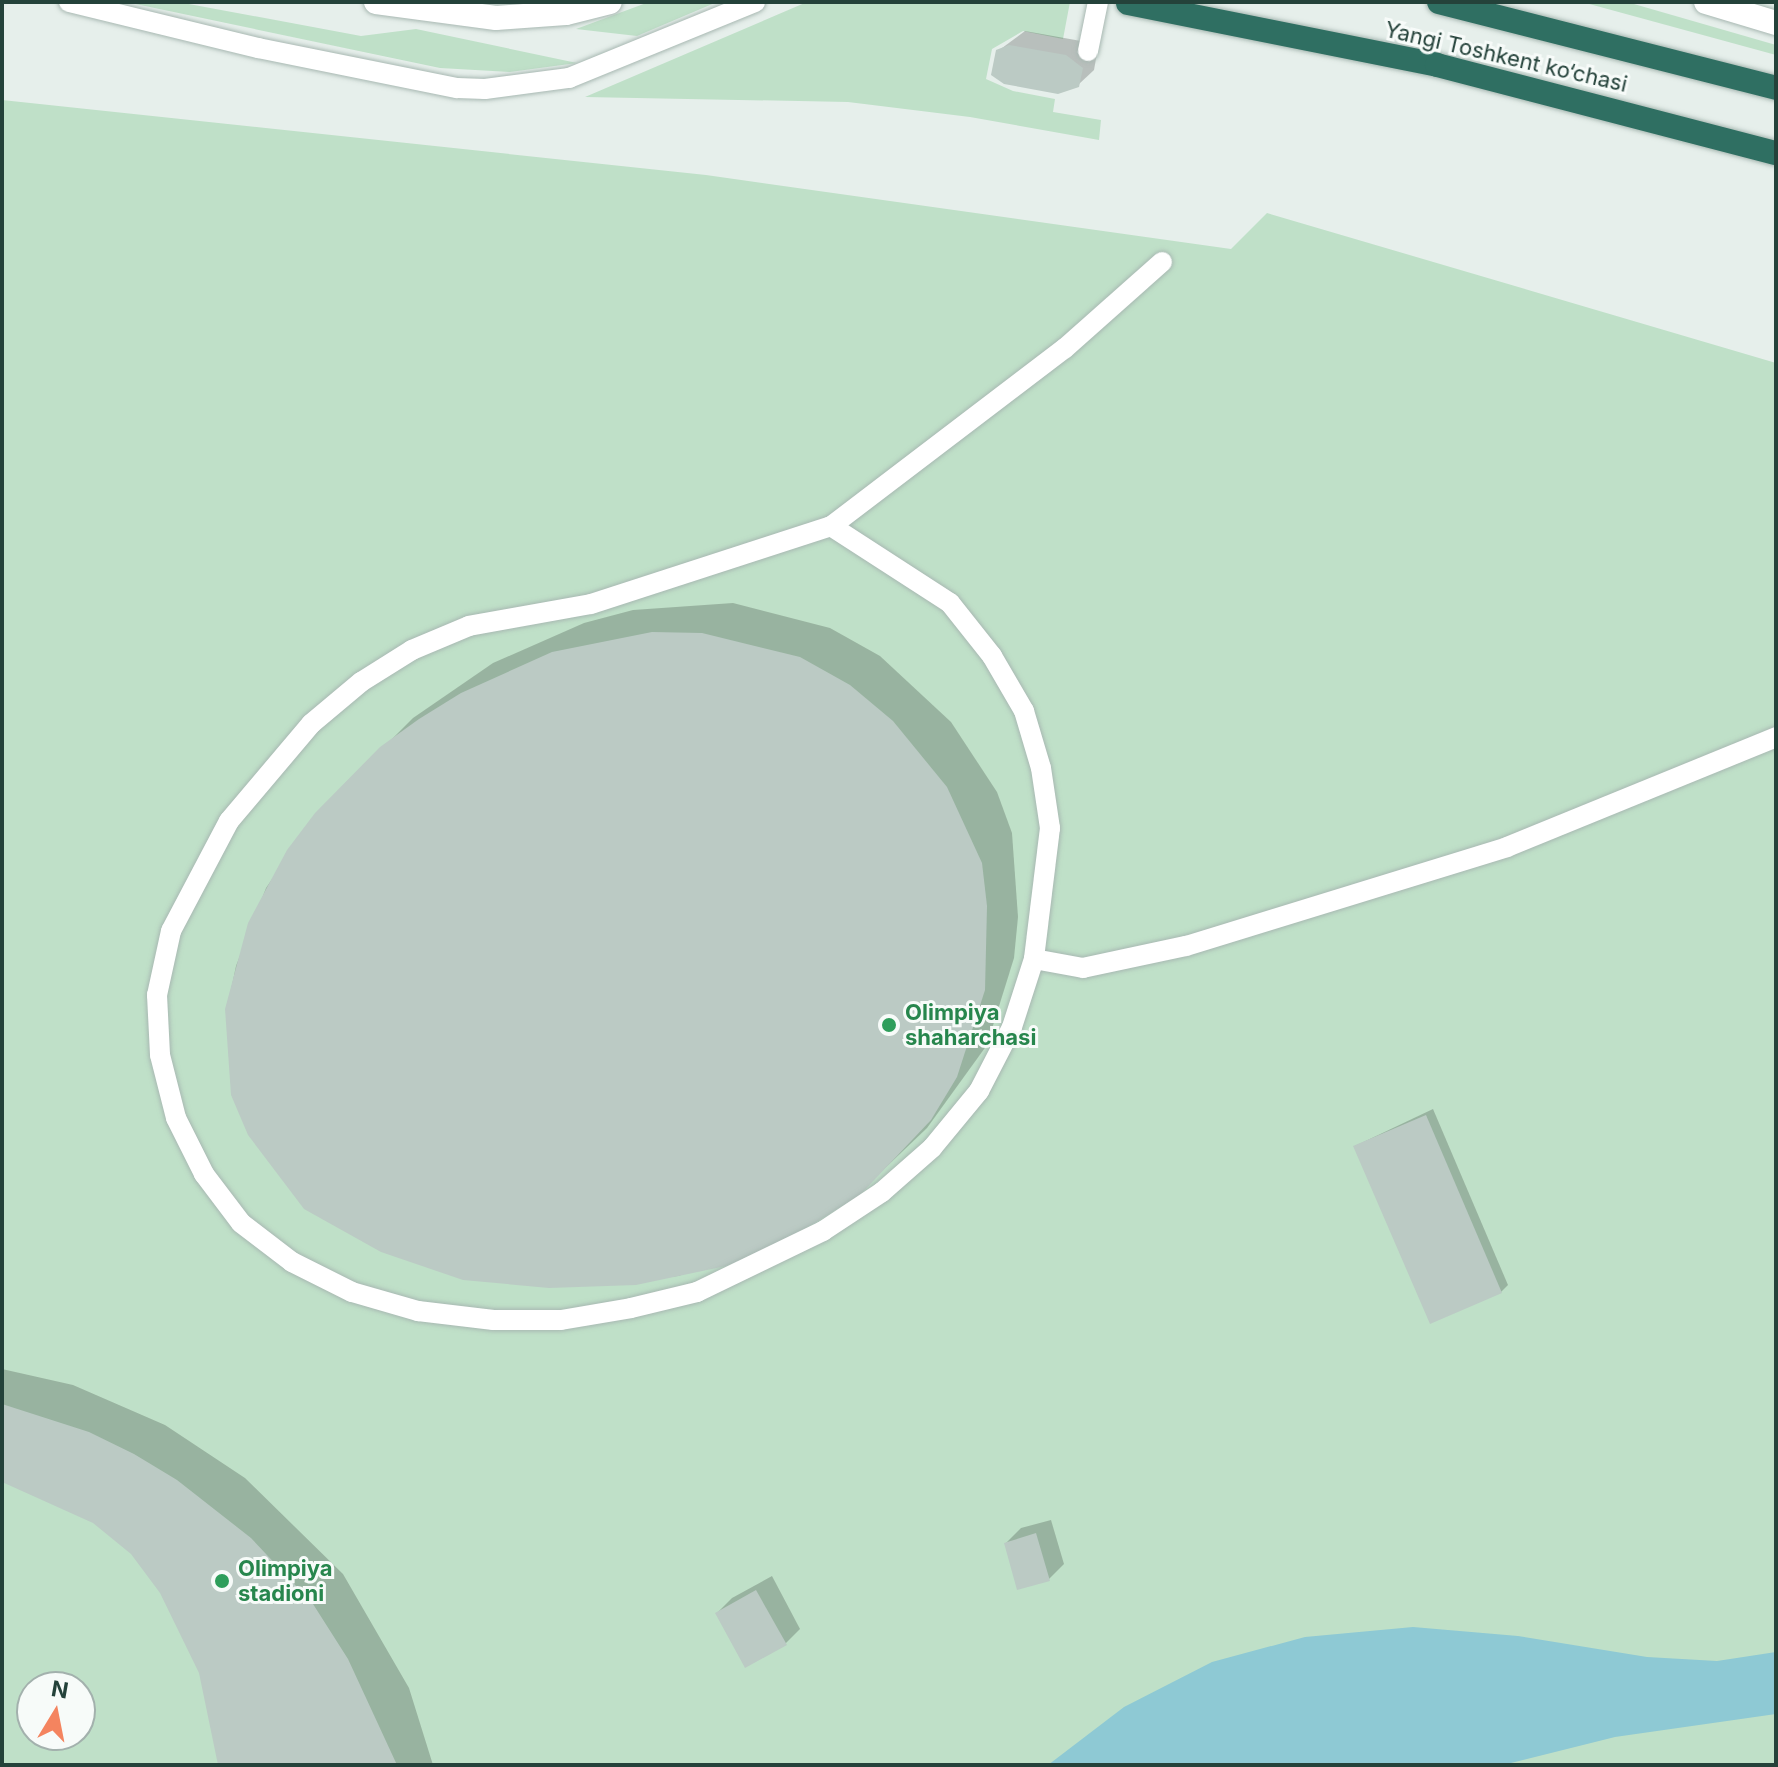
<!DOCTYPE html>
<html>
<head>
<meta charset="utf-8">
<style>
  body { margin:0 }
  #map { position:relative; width:1778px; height:1767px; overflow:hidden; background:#e6efeb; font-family:Inter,sans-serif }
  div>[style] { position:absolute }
  .green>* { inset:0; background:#bfe0c8 }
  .water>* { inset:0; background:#8ec9d4 }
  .shadow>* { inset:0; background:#0003 }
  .building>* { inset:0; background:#bbcac4 }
  .roads { filter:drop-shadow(0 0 2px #a8b8b2) drop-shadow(0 0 2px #a8b8b2) }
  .lane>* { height:20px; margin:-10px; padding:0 10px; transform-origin:10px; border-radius:10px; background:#fff }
  .secondary>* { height:24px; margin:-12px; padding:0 12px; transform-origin:12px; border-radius:12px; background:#fff }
  .highway>* { height:24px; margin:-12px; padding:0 12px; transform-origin:12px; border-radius:12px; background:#2f6f62 }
  .dots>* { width:22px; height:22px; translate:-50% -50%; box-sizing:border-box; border:4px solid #f7fbf9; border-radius:50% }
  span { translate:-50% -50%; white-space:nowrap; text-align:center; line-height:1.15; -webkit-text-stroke:6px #f7fbf9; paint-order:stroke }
  .street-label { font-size:22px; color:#24423a }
  .leisure-label { font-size:22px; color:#27864d; font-weight:700 }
  .left { translate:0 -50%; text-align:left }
  .frame { position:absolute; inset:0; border:4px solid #24423a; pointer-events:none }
  .north { position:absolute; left:16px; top:1671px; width:80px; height:80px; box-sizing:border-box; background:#f7fbf9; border:2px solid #a3b1ad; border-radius:50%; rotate:10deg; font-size:22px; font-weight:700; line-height:32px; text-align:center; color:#24423a }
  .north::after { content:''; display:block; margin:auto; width:28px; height:36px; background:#f4845f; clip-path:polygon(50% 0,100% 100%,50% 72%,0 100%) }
</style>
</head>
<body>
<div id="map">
  <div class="green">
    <i style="clip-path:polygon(126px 2px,178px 2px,361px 36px,416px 29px,577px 63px,510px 72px,440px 68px)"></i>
    <i style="clip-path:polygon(649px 2px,717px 2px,637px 36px,576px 29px)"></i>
    <i style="clip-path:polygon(807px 2px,1070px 2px,1063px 39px,1023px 31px,992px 49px,986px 79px,1013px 91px,1055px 99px,1053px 112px,1101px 120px,1099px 140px,970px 117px,848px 102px,585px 97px)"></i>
    <i style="clip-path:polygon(1582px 2px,1627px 2px,1776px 45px,1776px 55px)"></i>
    <i style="clip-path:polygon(evenodd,2px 100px,706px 175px,1231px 249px,1267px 213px,1776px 363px,1776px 1765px,2px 1765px,2px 100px,32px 1687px,80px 1687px,80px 1735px,32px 1735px,32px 1687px)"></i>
  </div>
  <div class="water">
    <i style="clip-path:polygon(1413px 1627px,1518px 1636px,1647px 1657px,1717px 1661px,1776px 1652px,1776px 1714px,1615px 1737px,1503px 1765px,1048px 1765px,1124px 1707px,1212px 1662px,1305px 1637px)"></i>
  </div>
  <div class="shadow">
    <i style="clip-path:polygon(1025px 31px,1081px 41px,1097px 53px,1094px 70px,1078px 85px,998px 51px)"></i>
    <i style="clip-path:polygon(733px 603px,830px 628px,880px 656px,951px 722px,997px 792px,1012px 833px,1018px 917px,1014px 958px,987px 1045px,927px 1128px,859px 1193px,771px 1247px,678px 1276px,593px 1285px,227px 1009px,236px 966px,266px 888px,317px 814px,413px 718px,493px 663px,584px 623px,633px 610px)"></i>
    <i style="clip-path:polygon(1433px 1109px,1508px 1285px,1501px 1292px,1355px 1146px)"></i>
    <i style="clip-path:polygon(2px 1369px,73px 1385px,165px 1425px,245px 1478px,343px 1574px,409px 1688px,433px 1765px,219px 1765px,201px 1672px,162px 1592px,132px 1553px,94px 1521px,2px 1480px)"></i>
    <i style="clip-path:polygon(1051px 1520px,1064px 1564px,1049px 1579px,1006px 1543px,1021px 1528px)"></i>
    <i style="clip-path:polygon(772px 1576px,800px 1629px,785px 1644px,717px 1613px,732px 1598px)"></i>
  </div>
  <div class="building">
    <i style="clip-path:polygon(1009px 45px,1066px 55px,1083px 68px,1079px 87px,1058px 94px,1004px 84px,991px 75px,996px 50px)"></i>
    <i style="clip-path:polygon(652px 632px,702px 633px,800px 657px,850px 685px,893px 721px,947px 787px,982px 863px,987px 906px,985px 990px,957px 1077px,931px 1120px,860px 1195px,772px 1249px,726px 1266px,636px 1285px,549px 1288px,463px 1280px,381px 1252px,304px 1209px,248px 1135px,231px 1095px,225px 1009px,248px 923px,287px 850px,315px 813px,380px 747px,419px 719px,461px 693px,552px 652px)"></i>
    <i style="clip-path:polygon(1426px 1115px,1502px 1293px,1430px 1324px,1353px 1146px)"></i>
    <i style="clip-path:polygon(2px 1404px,89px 1432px,134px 1454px,177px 1480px,251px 1538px,313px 1604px,348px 1659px,397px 1765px,218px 1765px,199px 1673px,160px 1593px,131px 1554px,93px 1523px,2px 1482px)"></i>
    <i style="clip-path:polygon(1036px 1533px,1050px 1581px,1017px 1590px,1004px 1543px)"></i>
    <i style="clip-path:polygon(756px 1590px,787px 1645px,745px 1668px,715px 1613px)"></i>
  </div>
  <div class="roads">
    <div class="lane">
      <i style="left:69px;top:2px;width:195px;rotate:13.7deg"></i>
      <i style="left:258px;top:48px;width:203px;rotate:11.4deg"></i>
      <i style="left:457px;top:88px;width:28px;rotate:2deg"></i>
      <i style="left:485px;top:89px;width:85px;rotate:-7.5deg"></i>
      <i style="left:569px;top:78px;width:201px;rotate:-22.2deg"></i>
      <i style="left:1088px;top:51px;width:50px;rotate:-78.5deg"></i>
      <i style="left:1162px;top:262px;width:130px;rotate:138.4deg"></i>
      <i style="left:1065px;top:348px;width:294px;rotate:142.7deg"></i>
      <i style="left:831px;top:526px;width:142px;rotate:32.9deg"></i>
      <i style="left:950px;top:603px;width:68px;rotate:51.6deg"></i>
      <i style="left:992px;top:656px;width:64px;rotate:59.8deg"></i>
      <i style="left:1024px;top:711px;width:59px;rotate:73.4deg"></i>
      <i style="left:1041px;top:768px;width:61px;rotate:81.5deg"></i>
      <i style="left:1050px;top:828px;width:132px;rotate:97deg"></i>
      <i style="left:1034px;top:959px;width:50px;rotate:10.4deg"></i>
      <i style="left:1083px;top:968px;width:105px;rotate:-12.1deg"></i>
      <i style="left:1186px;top:946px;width:336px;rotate:-17.1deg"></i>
      <i style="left:1507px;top:847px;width:291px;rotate:-22.2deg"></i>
      <i style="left:831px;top:526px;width:252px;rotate:162deg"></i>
      <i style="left:591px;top:604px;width:124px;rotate:169.8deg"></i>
      <i style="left:469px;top:626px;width:62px;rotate:157.2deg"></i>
      <i style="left:412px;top:650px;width:60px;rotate:147.9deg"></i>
      <i style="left:361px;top:682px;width:65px;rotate:140deg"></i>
      <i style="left:311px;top:724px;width:127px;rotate:130.2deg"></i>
      <i style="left:229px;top:821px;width:124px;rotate:117.8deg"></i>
      <i style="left:171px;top:931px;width:66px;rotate:102.3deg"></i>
      <i style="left:157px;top:995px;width:60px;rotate:87.1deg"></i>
      <i style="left:160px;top:1055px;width:65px;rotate:75.7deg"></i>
      <i style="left:176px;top:1118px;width:63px;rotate:63.4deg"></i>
      <i style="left:204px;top:1174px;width:61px;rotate:52.9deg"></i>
      <i style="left:241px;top:1223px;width:64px;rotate:37.4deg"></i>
      <i style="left:292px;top:1262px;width:67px;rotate:26.6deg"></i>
      <i style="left:352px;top:1292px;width:69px;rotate:16.1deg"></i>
      <i style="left:418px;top:1311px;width:76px;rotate:6.8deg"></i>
      <i style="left:493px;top:1320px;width:68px"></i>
      <i style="left:561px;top:1320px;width:71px;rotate:-9.7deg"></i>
      <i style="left:631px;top:1308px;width:68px;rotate:-13.6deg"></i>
      <i style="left:697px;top:1292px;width:140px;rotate:-25.8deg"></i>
      <i style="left:823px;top:1231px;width:71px;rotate:-33.5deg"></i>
      <i style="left:882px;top:1192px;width:67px;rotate:-41.3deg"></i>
      <i style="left:932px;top:1148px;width:74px;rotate:-50.5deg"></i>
      <i style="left:979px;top:1091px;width:72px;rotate:-62.7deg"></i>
      <i style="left:1012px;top:1027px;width:71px;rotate:-72.1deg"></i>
    </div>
    <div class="secondary">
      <i style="left:376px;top:2px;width:121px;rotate:7.6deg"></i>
      <i style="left:496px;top:18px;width:70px;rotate:-4.1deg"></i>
      <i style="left:566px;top:13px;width:45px;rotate:-14deg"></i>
      <i style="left:1706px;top:2px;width:73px;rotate:16.7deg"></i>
    </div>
    <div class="highway">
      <i style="left:1439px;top:2px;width:348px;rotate:14.3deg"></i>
      <i style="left:1128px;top:3px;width:315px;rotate:11.3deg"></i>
      <i style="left:1437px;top:65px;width:350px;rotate:14.6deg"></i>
    </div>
  </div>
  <div class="dots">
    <i style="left:889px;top:1025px;background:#2e9e5b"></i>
    <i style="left:222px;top:1581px;background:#2e9e5b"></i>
  </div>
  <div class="street-label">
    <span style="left:1506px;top:57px;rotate:13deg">Yangi Toshkent ko‘chasi</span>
  </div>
  <div class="leisure-label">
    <span class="left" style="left:905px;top:1025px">Olimpiya<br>shaharchasi</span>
    <span class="left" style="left:238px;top:1581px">Olimpiya<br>stadioni</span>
  </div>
  <div class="frame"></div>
  <div class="north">N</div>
</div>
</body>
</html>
